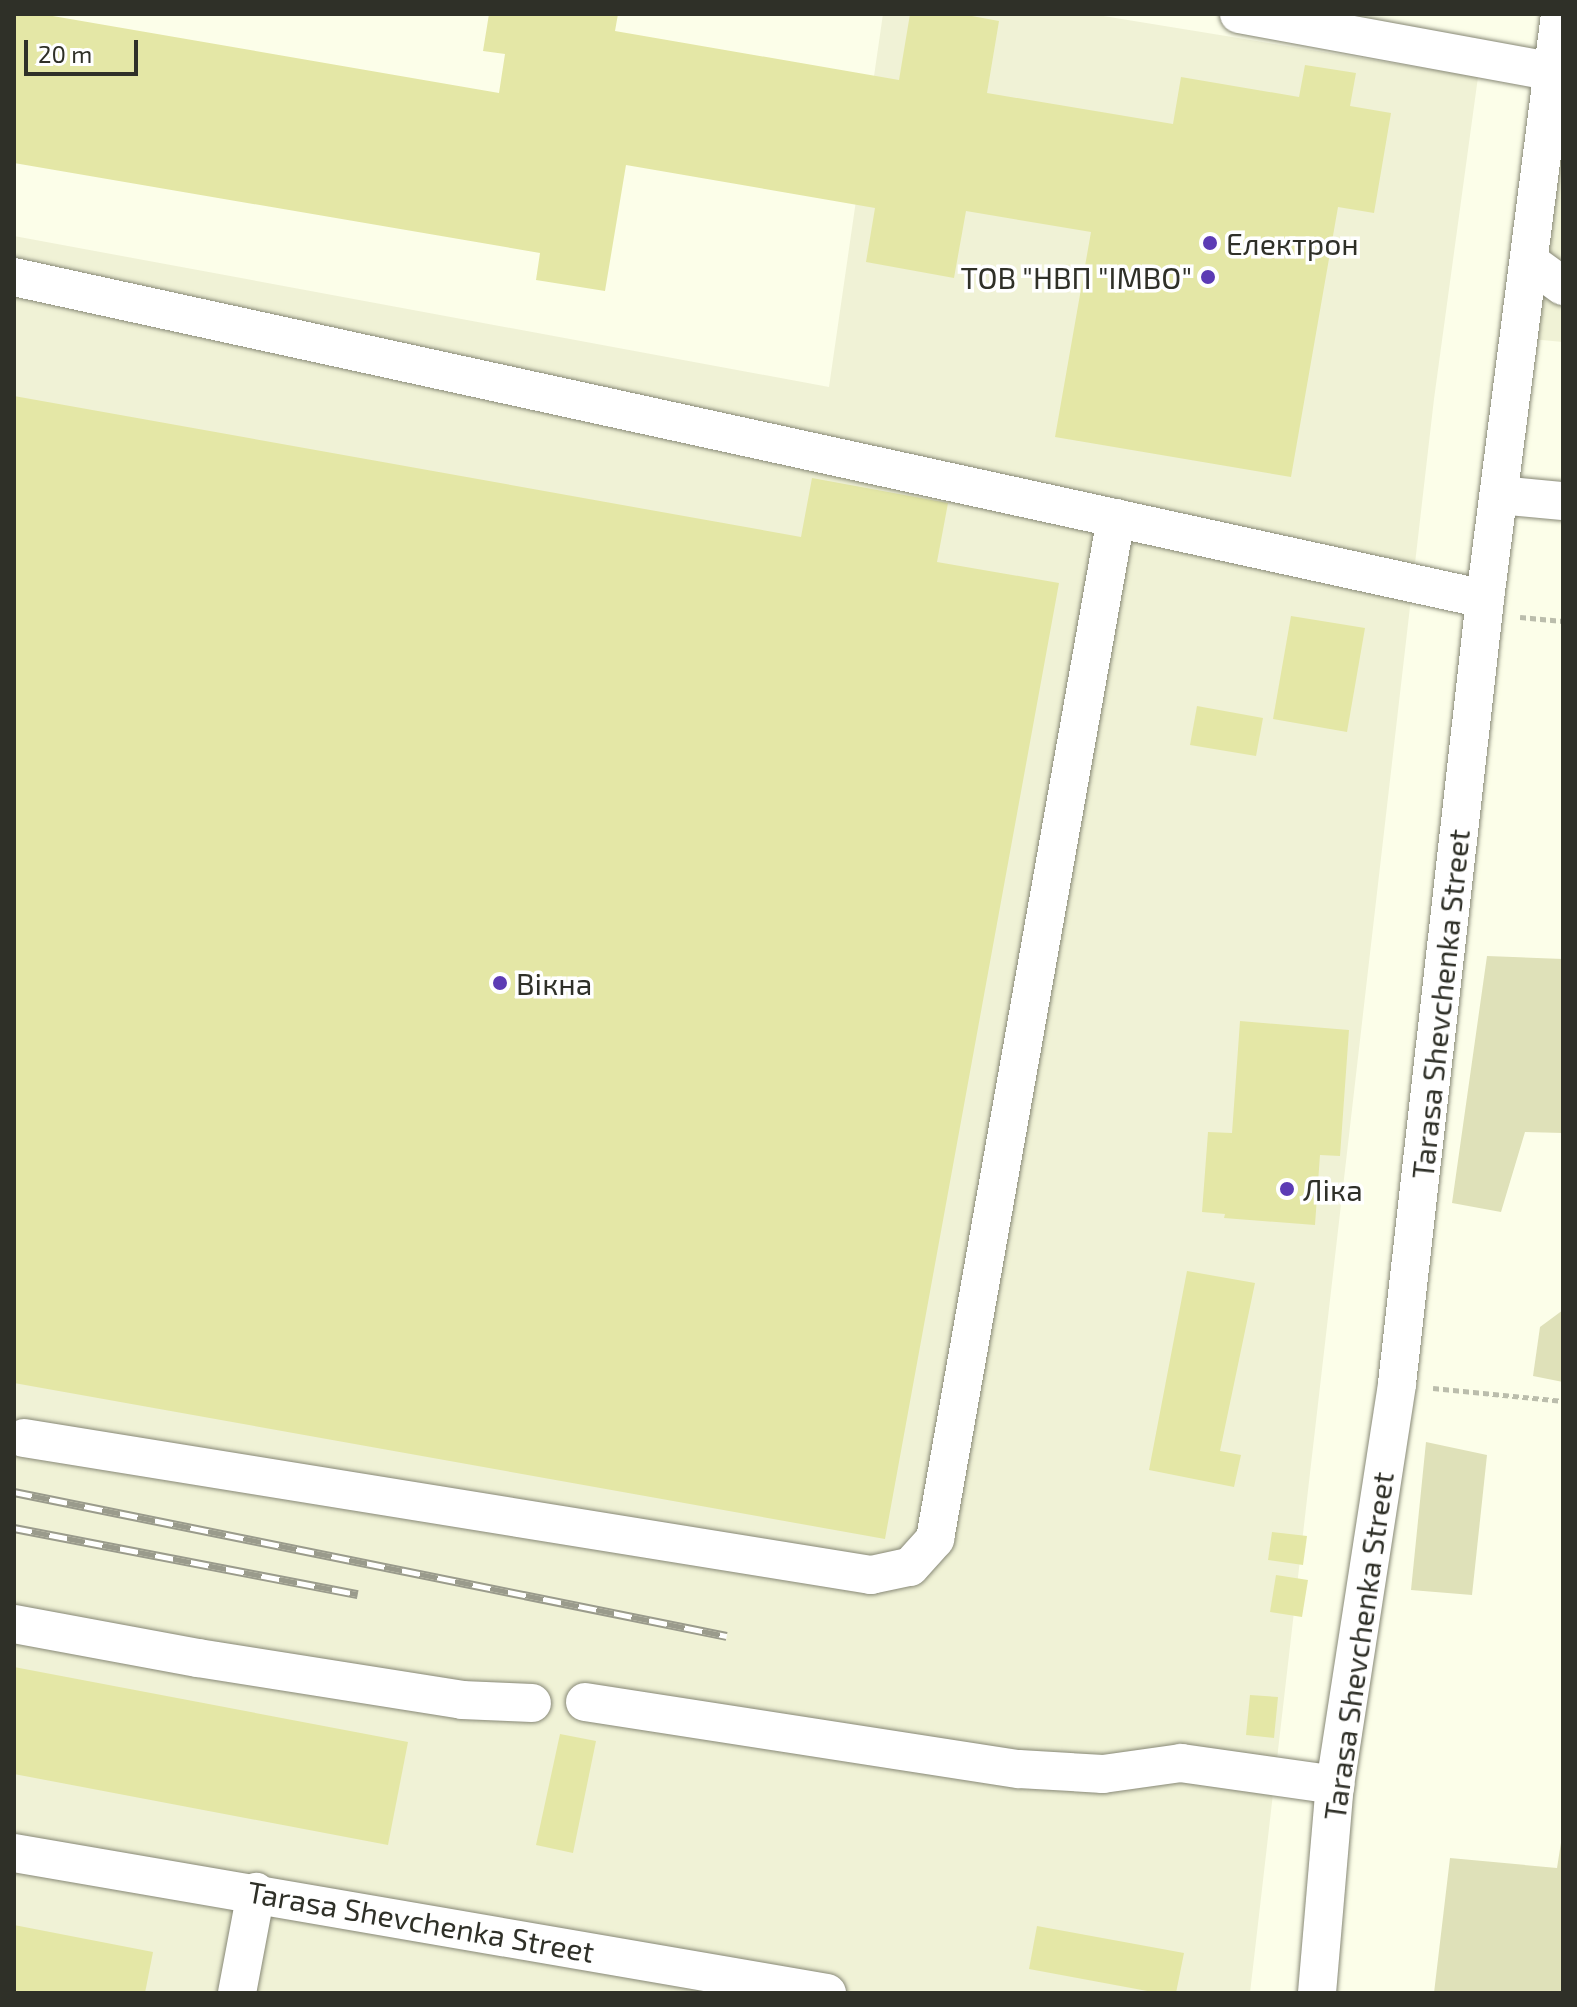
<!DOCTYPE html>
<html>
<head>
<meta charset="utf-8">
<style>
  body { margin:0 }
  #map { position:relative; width:1577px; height:2007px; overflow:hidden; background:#fcfee9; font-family:"Exo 2",sans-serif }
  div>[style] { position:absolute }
  .built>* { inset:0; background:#f0f2d6 }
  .green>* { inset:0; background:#dfe1b9 }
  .building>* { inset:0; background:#e4e7a6 }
  .path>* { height:5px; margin-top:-2.5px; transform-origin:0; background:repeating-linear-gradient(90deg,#bbbdac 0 6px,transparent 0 10px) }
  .roads { filter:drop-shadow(0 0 2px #878876) drop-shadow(0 0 2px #878876) }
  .minor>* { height:38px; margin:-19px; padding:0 19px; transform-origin:19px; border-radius:19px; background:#fff }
  .rail>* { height:9px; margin-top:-4.5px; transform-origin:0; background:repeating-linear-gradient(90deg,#fff 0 18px,#9a9b8c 0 36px); box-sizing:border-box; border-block:2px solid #9a9b8c }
  .dots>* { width:22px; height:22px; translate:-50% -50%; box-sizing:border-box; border:4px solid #fff; border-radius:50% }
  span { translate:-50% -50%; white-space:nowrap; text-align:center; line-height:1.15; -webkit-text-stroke:7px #fff; paint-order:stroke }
  .poi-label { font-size:30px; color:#2f3028 }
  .left { translate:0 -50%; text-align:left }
  .right { translate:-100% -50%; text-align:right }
  .street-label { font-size:30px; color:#2f3028 }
  .frame { position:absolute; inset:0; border:16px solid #2f3028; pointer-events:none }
  .scale { position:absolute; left:24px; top:40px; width:114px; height:36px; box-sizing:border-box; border:4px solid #2f3028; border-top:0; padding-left:10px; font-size:24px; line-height:28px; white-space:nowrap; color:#2f3028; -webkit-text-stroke:6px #fff; paint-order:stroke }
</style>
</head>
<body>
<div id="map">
  <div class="built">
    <i style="clip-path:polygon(883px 14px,1091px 14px,1478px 77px,1434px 399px,1250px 1993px,14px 1993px,14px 236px,829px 387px)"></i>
    <i style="clip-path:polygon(1563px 102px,1563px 342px,1531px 339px)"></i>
  </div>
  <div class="green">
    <i style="clip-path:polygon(1487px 956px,1563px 959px,1563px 1133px,1525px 1132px,1501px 1212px,1452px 1203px)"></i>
    <i style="clip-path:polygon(1563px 1310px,1563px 1382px,1533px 1376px,1540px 1327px)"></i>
    <i style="clip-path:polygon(1426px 1442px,1487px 1455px,1472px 1595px,1411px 1590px)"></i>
    <i style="clip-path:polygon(1563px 1830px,1563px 1993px,1434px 1993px,1450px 1858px,1557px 1868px)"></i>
  </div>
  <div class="building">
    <i style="clip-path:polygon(14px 14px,41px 14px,499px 93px,505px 54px,483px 51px,489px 14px,618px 14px,615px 31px,899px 80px,910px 14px,961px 14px,999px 21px,987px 93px,1173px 124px,1181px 77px,1299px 97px,1305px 65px,1356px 73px,1350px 106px,1391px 113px,1374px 213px,1338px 207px,1291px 477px,1055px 437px,1091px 232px,966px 211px,954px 278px,866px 262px,875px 208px,626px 165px,605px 291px,536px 280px,540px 253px,14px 163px)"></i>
    <i style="clip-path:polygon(14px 396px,801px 537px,812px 478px,948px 503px,937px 562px,1059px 583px,885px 1539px,14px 1383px)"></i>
    <i style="clip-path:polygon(1291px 616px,1365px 628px,1347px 732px,1273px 719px)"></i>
    <i style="clip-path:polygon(1197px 706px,1263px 718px,1256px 756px,1190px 745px)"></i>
    <i style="clip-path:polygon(1240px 1021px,1349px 1030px,1340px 1156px,1320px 1155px,1315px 1225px,1224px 1218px,1225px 1214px,1202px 1212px,1208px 1132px,1232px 1133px)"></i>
    <i style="clip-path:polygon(1187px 1271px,1255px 1283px,1220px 1451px,1241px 1455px,1234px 1487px,1149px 1470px)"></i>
    <i style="clip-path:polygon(1272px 1532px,1307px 1536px,1303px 1565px,1268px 1560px)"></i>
    <i style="clip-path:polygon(1276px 1575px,1308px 1580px,1302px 1617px,1270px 1612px)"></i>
    <i style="clip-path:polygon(14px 1667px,408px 1742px,388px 1845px,14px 1774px)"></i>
    <i style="clip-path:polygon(1250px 1695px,1278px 1697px,1274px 1738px,1246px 1735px)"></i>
    <i style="clip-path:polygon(560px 1734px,596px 1741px,573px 1853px,536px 1845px)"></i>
    <i style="clip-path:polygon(14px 1925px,153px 1952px,145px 1993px,14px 1993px)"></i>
    <i style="clip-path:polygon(1037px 1926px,1184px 1953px,1176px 1993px,1158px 1993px,1029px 1969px)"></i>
  </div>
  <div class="path">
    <i style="left:1520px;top:617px;width:43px;rotate:5.3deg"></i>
    <i style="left:1433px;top:1388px;width:131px;rotate:5.7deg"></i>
  </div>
  <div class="roads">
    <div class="minor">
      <i style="left:1239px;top:14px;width:320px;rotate:10.4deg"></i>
      <i style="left:1530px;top:262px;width:41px;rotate:36deg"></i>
      <i style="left:14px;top:277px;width:1506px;rotate:12.35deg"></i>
      <i style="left:1499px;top:495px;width:64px;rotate:5.4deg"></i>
      <i style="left:24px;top:1438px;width:858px;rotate:9.19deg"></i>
      <i style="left:871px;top:1575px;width:40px;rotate:-12deg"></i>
      <i style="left:910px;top:1567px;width:38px;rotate:-48deg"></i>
      <i style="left:935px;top:1539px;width:1037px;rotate:-79.95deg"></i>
      <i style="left:14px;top:1624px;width:187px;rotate:10.5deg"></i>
      <i style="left:198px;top:1658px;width:267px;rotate:9deg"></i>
      <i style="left:462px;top:1700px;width:70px;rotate:2.5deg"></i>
      <i style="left:585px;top:1702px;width:439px;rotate:8.8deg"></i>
      <i style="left:1019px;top:1769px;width:84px;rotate:3.4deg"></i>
      <i style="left:1103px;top:1774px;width:79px;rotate:-8deg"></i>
      <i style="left:1181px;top:1763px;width:156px;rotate:8.1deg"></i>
      <i style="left:14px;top:1853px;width:825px;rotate:9.77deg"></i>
      <i style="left:237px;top:1993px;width:103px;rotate:-79.3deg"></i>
      <i style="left:1317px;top:1993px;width:209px;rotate:-85.1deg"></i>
      <i style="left:1335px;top:1785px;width:406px;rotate:-81.2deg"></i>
      <i style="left:1397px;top:1384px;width:790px;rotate:-83.6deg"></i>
      <i style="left:1485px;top:599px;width:590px;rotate:-82.69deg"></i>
    </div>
  </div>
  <div class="rail">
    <i style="left:14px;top:1492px;width:727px;rotate:11.42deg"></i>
    <i style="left:14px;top:1528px;width:350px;rotate:10.9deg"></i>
  </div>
  <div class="dots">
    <i style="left:1210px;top:243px;background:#5c3bb4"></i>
    <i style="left:1208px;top:277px;background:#5c3bb4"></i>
    <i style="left:500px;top:983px;background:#5c3bb4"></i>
    <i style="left:1287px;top:1189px;background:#5c3bb4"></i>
  </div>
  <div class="poi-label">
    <span class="left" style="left:1226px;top:243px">Електрон</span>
    <span class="right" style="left:1192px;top:277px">ТОВ "НВП "ІМВО"</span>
    <span class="left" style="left:516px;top:983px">Вікна</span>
    <span class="left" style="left:1303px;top:1189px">Ліка</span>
  </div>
  <div class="street-label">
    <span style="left:1440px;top:1004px;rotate:-84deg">Tarasa Shevchenka Street</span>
    <span style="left:1358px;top:1646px;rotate:-82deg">Tarasa Shevchenka Street</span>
    <span style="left:421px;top:1921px;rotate:10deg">Tarasa Shevchenka Street</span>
  </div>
  <div class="frame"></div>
  <div class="scale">20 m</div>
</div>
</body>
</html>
